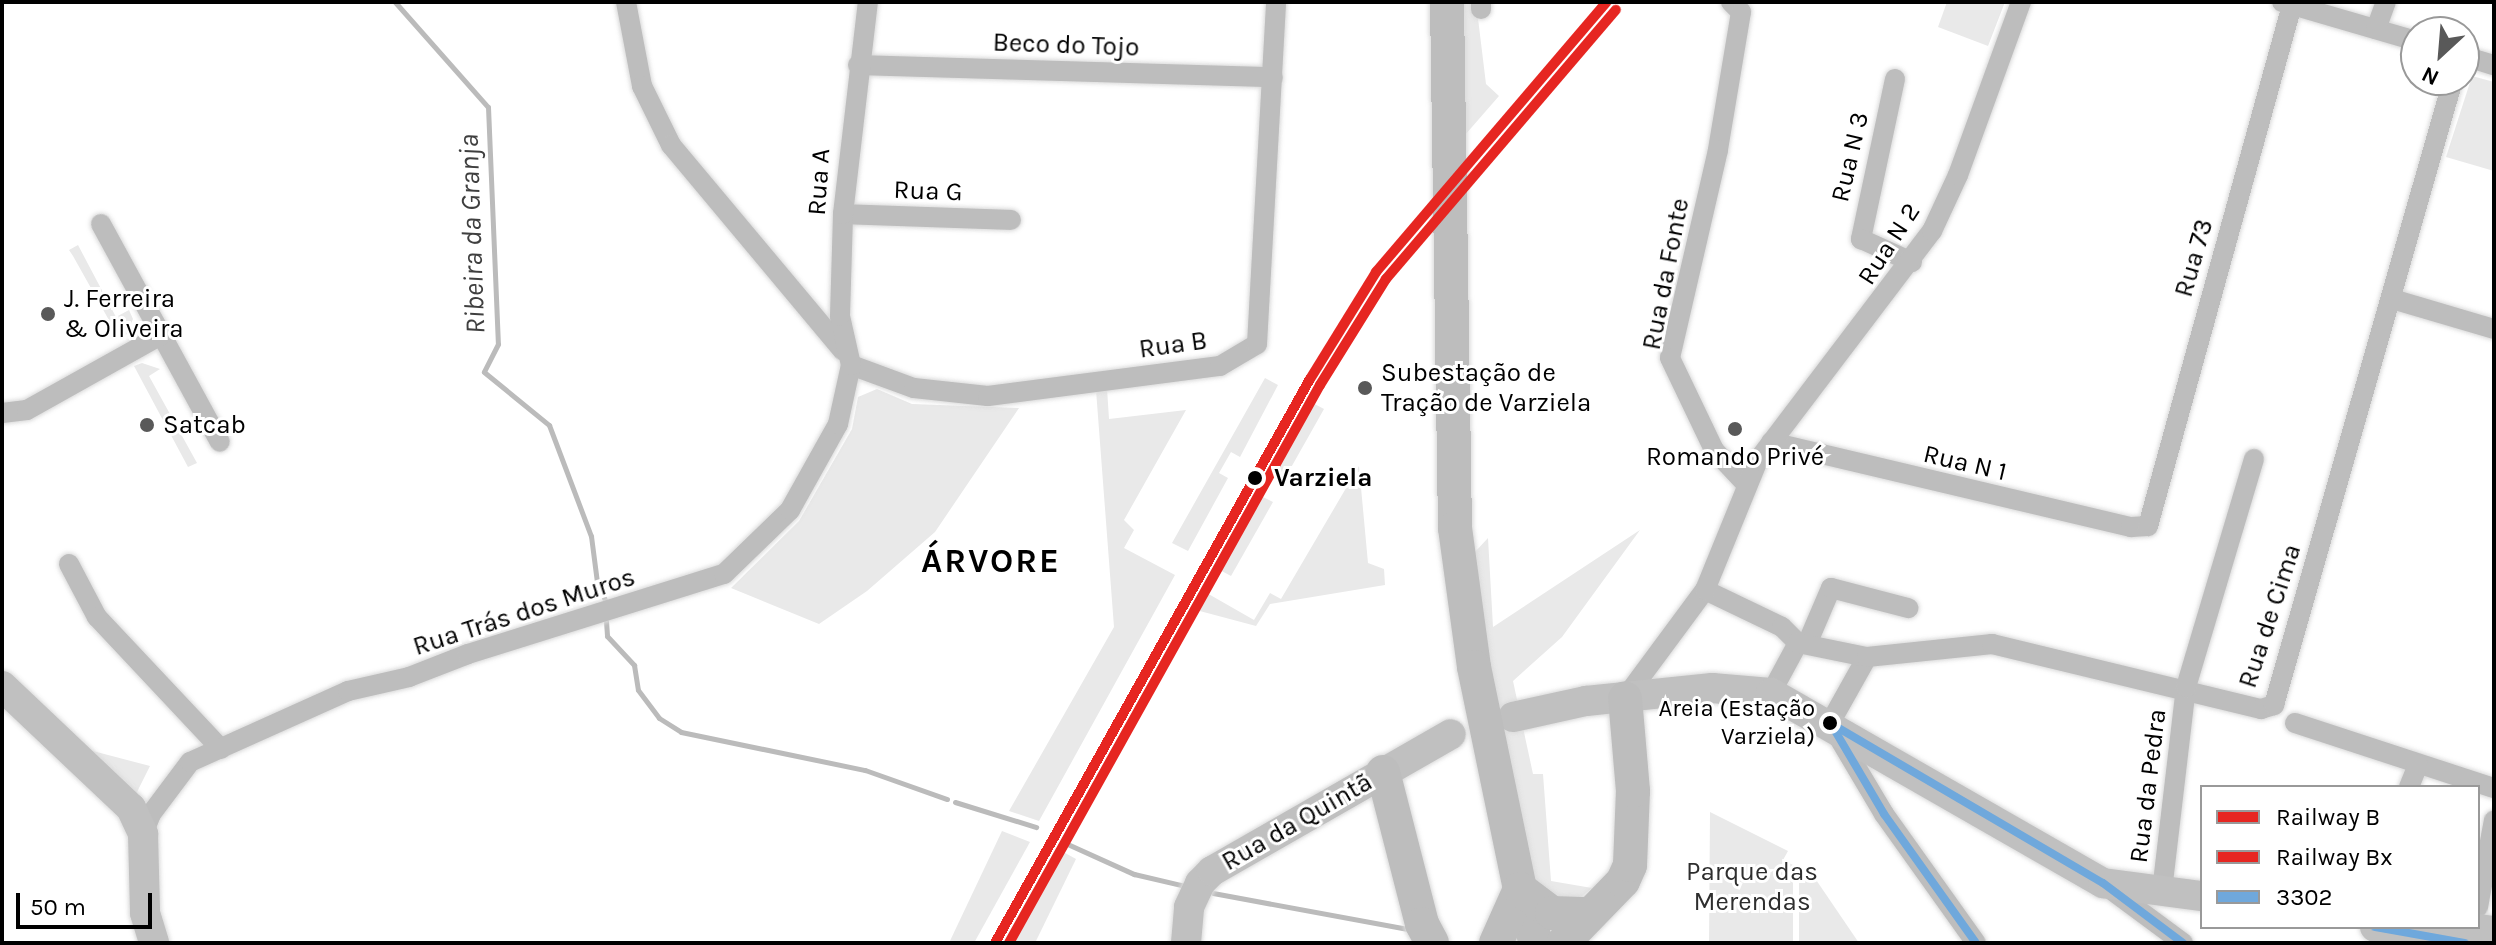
<!DOCTYPE html>
<html>
<head>
<meta charset="utf-8">
<style>
  body { margin:0 }
  #map { position:relative; width:2496px; height:945px; overflow:hidden; background:#fff; font-family:Karla,sans-serif }
  div>[style] { position:absolute }
  .green>* { inset:0; background:#e9e9e9 }
  .stream>* { height:5px; margin:-2.5px; padding:0 2.5px; transform-origin:2.5px; border-radius:2.5px; background:#bbb }
  .roads { filter:drop-shadow(0 0 2px #dbdbdb) drop-shadow(0 0 2px #dbdbdb) }
  .street>* { height:20px; margin:-10px; padding:0 10px; transform-origin:10px; border-radius:10px; background:#bdbdbd }
  .secondary>* { height:30px; margin:-15px; padding:0 15px; transform-origin:15px; border-radius:15px; background:#c0c0c0 }
  .primary>* { height:34px; margin:-17px; padding:0 17px; transform-origin:17px; border-radius:17px; background:#bdbdbd }
  .bus-1>* { height:8px; margin:-4px; padding:0 4px; transform-origin:4px; border-radius:4px; background:#6fa8dc }
  .rail-1>* { height:10px; margin:-5px; padding:0 5px; transform-origin:5px; border-radius:5px; background:#e62621 }
  .rail-2>* { height:10px; margin:-5px; padding:0 5px; transform-origin:5px; border-radius:5px; background:#e62621 }
  .dots>* { width:22px; height:22px; translate:-50% -50%; box-sizing:border-box; border:4px solid #fff; border-radius:50% }
  span { translate:-50% -50%; white-space:nowrap; text-align:center; line-height:1.15; -webkit-text-stroke:6px #fff; paint-order:stroke }
  .bus-label { font-size:24px; color:#000 }
  .right { translate:-100% -50%; text-align:right }
  .street-label { font-size:26px; color:#000 }
  .poi-label { font-size:26px; color:#000 }
  .left { translate:0 -50%; text-align:left }
  .stop-label { font-size:26px; color:#000; font-weight:700 }
  .park-label { font-size:26px; color:#2e2e2e }
  .water-label { font-size:28px; color:#3f3f3f; font-style:italic }
  .district-label { font-size:34px; color:#000; font-weight:700; letter-spacing:2px }
  .frame { position:absolute; inset:0; border:4px solid #000; pointer-events:none }
  .legend { position:absolute; left:2200px; top:785px; width:280px; height:144px; box-sizing:border-box; background:#fff; border:2px solid #999; margin:0; padding:10px 14px; list-style:none; font-size:24px; color:#000 }
  .legend li { display:flex; align-items:center; gap:16px; height:40px }
  .legend b { width:40px; border:2px solid #999 }
  .north { position:absolute; left:2400px; top:16px; width:80px; height:80px; box-sizing:border-box; background:#fff; border:2px solid #999; border-radius:50%; rotate:206deg; font-size:22px; font-weight:700; line-height:32px; text-align:center; color:#000 }
  .north::after { content:''; display:block; margin:auto; width:28px; height:36px; background:#595959; clip-path:polygon(50% 0,100% 100%,50% 72%,0 100%) }
  .scale { position:absolute; left:16px; top:893px; width:136px; height:36px; box-sizing:border-box; border:4px solid #000; border-top:0; padding-left:10px; font-size:24px; line-height:28px; white-space:nowrap; color:#000; -webkit-text-stroke:6px #fff; paint-order:stroke }
</style>
</head>
<body>
<div id="map">
  <div class="green">
    <i style="clip-path:polygon(1464px 2px,1476px 2px,1486px 84px,1499px 96px,1465px 135px)"></i>
    <i style="clip-path:polygon(1947px 2px,2005px 2px,1988px 46px,1938px 27px)"></i>
    <i style="clip-path:polygon(2472px 76px,2494px 82px,2494px 171px,2446px 157px)"></i>
    <i style="clip-path:polygon(78px 245px,116px 317px,129px 310px,133px 319px,127px 334px,119px 338px,73px 256px,69px 250px)"></i>
    <i style="clip-path:polygon(142px 363px,160px 369px,149px 376px,197px 463px,188px 467px,134px 366px)"></i>
    <i style="clip-path:polygon(1265px 378px,1278px 385px,1240px 457px,1231px 452px,1219px 473px,1228px 478px,1188px 551px,1172px 543px)"></i>
    <i style="clip-path:polygon(1107px 388px,1109px 419px,1186px 410px,1124px 520px,1134px 530px,1124px 548px,1175px 575px,1039px 821px,1009px 811px,1114px 627px,1096px 390px)"></i>
    <i style="clip-path:polygon(877px 389px,912px 404px,1019px 408px,935px 532px,867px 591px,819px 624px,731px 588px,799px 521px,852px 429px,858px 397px)"></i>
    <i style="clip-path:polygon(1309px 401px,1324px 409px,1284px 480px,1269px 472px)"></i>
    <i style="clip-path:polygon(1359px 466px,1368px 563px,1384px 569px,1385px 585px,1270px 604px,1256px 626px,1196px 610px,1205px 592px,1254px 620px,1270px 593px,1281px 599px)"></i>
    <i style="clip-path:polygon(1257px 494px,1273px 502px,1231px 576px,1216px 568px)"></i>
    <i style="clip-path:polygon(1640px 530px,1562px 637px,1513px 681px,1533px 774px,1543px 774px,1551px 881px,1592px 888px,1577px 900px,1555px 901px,1533px 878px,1500px 736px,1474px 553px,1488px 538px,1493px 627px)"></i>
    <i style="clip-path:polygon(89px 750px,150px 766px,135px 796px)"></i>
    <i style="clip-path:polygon(1710px 812px,1788px 851px,1783px 860px,1793px 865px,1793px 943px,1709px 943px)"></i>
    <i style="clip-path:polygon(1002px 831px,1030px 842px,974px 943px,949px 943px)"></i>
    <i style="clip-path:polygon(1056px 848px,1076px 859px,1035px 943px,1003px 943px)"></i>
    <i style="clip-path:polygon(1799px 868px,1808px 868px,1859px 943px,1799px 943px)"></i>
  </div>
  <div class="stream">
    <i style="left:395px;top:2px;width:140px;rotate:48.5deg"></i>
    <i style="left:488px;top:107px;width:237px;rotate:87.6deg"></i>
    <i style="left:498px;top:344px;width:31px;rotate:117deg"></i>
    <i style="left:484px;top:372px;width:84px;rotate:39.2deg"></i>
    <i style="left:549px;top:425px;width:119px;rotate:69.3deg"></i>
    <i style="left:591px;top:536px;width:46px;rotate:82.6deg"></i>
    <i style="left:597px;top:582px;width:20px;rotate:66deg"></i>
    <i style="left:606px;top:621px;width:15px;rotate:86deg"></i>
    <i style="left:607px;top:636px;width:40px;rotate:47deg"></i>
    <i style="left:634px;top:665px;width:25px;rotate:81deg"></i>
    <i style="left:638px;top:690px;width:35px;rotate:53deg"></i>
    <i style="left:659px;top:718px;width:26px;rotate:32deg"></i>
    <i style="left:681px;top:732px;width:188px;rotate:11.7deg"></i>
    <i style="left:865px;top:770px;width:87px;rotate:19.5deg"></i>
    <i style="left:955px;top:802px;width:85px;rotate:17.2deg"></i>
    <i style="left:1063px;top:842px;width:78px;rotate:24.3deg"></i>
    <i style="left:1134px;top:874px;width:52px;rotate:13.2deg"></i>
    <i style="left:1213px;top:893px;width:198px;rotate:10.5deg"></i>
  </div>
  <div class="roads">
    <div class="street">
      <i style="left:626px;top:2px;width:86px;rotate:79.2deg"></i>
      <i style="left:642px;top:86px;width:66px;rotate:63.8deg"></i>
      <i style="left:671px;top:145px;width:268px;rotate:50.1deg"></i>
      <i style="left:1481px;top:2px;width:7px;rotate:90deg"></i>
      <i style="left:1731px;top:2px;width:14px;rotate:45deg"></i>
      <i style="left:1741px;top:12px;width:140px;rotate:99.5deg"></i>
      <i style="left:1718px;top:150px;width:213px;rotate:103deg"></i>
      <i style="left:1670px;top:358px;width:102px;rotate:64.4deg"></i>
      <i style="left:1714px;top:450px;width:48px;rotate:46.7deg"></i>
      <i style="left:2282px;top:2px;width:140px;rotate:16.2deg"></i>
      <i style="left:2376px;top:29px;width:29px;rotate:-70deg"></i>
      <i style="left:2464px;top:56px;width:31px;rotate:17deg"></i>
      <i style="left:858px;top:65px;width:415px;rotate:1.7deg"></i>
      <i style="left:1895px;top:79px;width:164px;rotate:102deg"></i>
      <i style="left:1861px;top:239px;width:56px;rotate:24.3deg"></i>
      <i style="left:843px;top:214px;width:168px;rotate:2deg"></i>
      <i style="left:101px;top:224px;width:248px;rotate:61.4deg"></i>
      <i style="left:2392px;top:299px;width:106px;rotate:16.4deg"></i>
      <i style="left:851px;top:365px;width:67px;rotate:20.1deg"></i>
      <i style="left:914px;top:388px;width:74px;rotate:6.2deg"></i>
      <i style="left:988px;top:396px;width:234px;rotate:-7.4deg"></i>
      <i style="left:1220px;top:366px;width:43px;rotate:-30.7deg"></i>
      <i style="left:1257px;top:344px;width:343px;rotate:-86.8deg"></i>
      <i style="left:2px;top:413px;width:25px;rotate:-7deg"></i>
      <i style="left:27px;top:410px;width:154px;rotate:-29.2deg"></i>
      <i style="left:1771px;top:442px;width:370px;rotate:13.3deg"></i>
      <i style="left:2131px;top:527px;width:17px;rotate:-3deg"></i>
      <i style="left:2148px;top:526px;width:541px;rotate:-74.55deg"></i>
      <i style="left:69px;top:564px;width:60px;rotate:62.2deg"></i>
      <i style="left:97px;top:617px;width:181px;rotate:46.8deg"></i>
      <i style="left:1705px;top:590px;width:85px;rotate:25.7deg"></i>
      <i style="left:1782px;top:627px;width:23px;rotate:45deg"></i>
      <i style="left:1807px;top:644px;width:61px;rotate:-66.8deg"></i>
      <i style="left:1831px;top:588px;width:80px;rotate:14.6deg"></i>
      <i style="left:1867px;top:657px;width:76px;rotate:119.3deg"></i>
      <i style="left:1830px;top:723px;width:106px;rotate:59.3deg"></i>
      <i style="left:1884px;top:814px;width:158px;rotate:54.5deg"></i>
      <i style="left:1771px;top:693px;width:57px;rotate:-61.6deg"></i>
      <i style="left:1798px;top:643px;width:70px;rotate:11.5deg"></i>
      <i style="left:1867px;top:657px;width:126px;rotate:-5.9deg"></i>
      <i style="left:1992px;top:644px;width:277px;rotate:13.6deg"></i>
      <i style="left:2261px;top:709px;width:14px;rotate:-17deg"></i>
      <i style="left:2274px;top:705px;width:650px;rotate:-74.02deg"></i>
      <i style="left:1625px;top:698px;width:134px;rotate:-53.5deg"></i>
      <i style="left:1705px;top:590px;width:140px;rotate:-67.8deg"></i>
      <i style="left:1758px;top:460px;width:288px;rotate:-52.8deg"></i>
      <i style="left:1932px;top:231px;width:62px;rotate:-65.1deg"></i>
      <i style="left:1958px;top:175px;width:184px;rotate:-70deg"></i>
      <i style="left:2295px;top:723px;width:209px;rotate:18.1deg"></i>
      <i style="left:2409px;top:787px;width:24px;rotate:-68deg"></i>
      <i style="left:143px;top:834px;width:22px;rotate:-68deg"></i>
      <i style="left:151px;top:814px;width:65px;rotate:-53.1deg"></i>
      <i style="left:190px;top:762px;width:173px;rotate:-24.2deg"></i>
      <i style="left:348px;top:691px;width:63px;rotate:-12.9deg"></i>
      <i style="left:409px;top:677px;width:63px;rotate:-21.3deg"></i>
      <i style="left:468px;top:654px;width:268px;rotate:-17.4deg"></i>
      <i style="left:724px;top:574px;width:92px;rotate:-44.1deg"></i>
      <i style="left:790px;top:510px;width:98px;rotate:-60.8deg"></i>
      <i style="left:838px;top:424px;width:60px;rotate:-77.6deg"></i>
      <i style="left:851px;top:365px;width:50px;rotate:-102.7deg"></i>
      <i style="left:840px;top:316px;width:102px;rotate:-88.3deg"></i>
      <i style="left:843px;top:214px;width:213px;rotate:-83.3deg"></i>
      <i style="left:2106px;top:886px;width:96px;rotate:36.5deg"></i>
      <i style="left:2162px;top:891px;width:205px;rotate:-83.3deg"></i>
      <i style="left:2186px;top:687px;width:238px;rotate:-73.4deg"></i>
      <i style="left:2478px;top:907px;width:88px;rotate:-79.6deg"></i>
    </div>
    <div class="secondary">
      <i style="left:2px;top:686px;width:178px;rotate:43.4deg"></i>
      <i style="left:131px;top:808px;width:29px;rotate:65deg"></i>
      <i style="left:143px;top:834px;width:79px;rotate:88.5deg"></i>
      <i style="left:145px;top:913px;width:31px;rotate:73deg"></i>
      <i style="left:1513px;top:717px;width:75px;rotate:-12.4deg"></i>
      <i style="left:1586px;top:701px;width:127px;rotate:-5.9deg"></i>
      <i style="left:1712px;top:688px;width:59px;rotate:4.8deg"></i>
      <i style="left:1771px;top:693px;width:383px;rotate:29.8deg"></i>
      <i style="left:2103px;top:883px;width:100px;rotate:7.5deg"></i>
      <i style="left:2375px;top:927px;width:91px;rotate:10.1deg"></i>
      <i style="left:2465px;top:927px;width:29px;rotate:8deg"></i>
      <i style="left:1186px;top:943px;width:36px;rotate:-85deg"></i>
      <i style="left:1189px;top:907px;width:26px;rotate:-65deg"></i>
      <i style="left:1200px;top:883px;width:17px;rotate:-45deg"></i>
      <i style="left:1212px;top:871px;width:275px;rotate:-29.8deg"></i>
    </div>
    <div class="primary">
      <i style="left:1447px;top:2px;width:526px;rotate:89.13deg"></i>
      <i style="left:1455px;top:528px;width:140px;rotate:82.2deg"></i>
      <i style="left:1474px;top:667px;width:227px;rotate:78.3deg"></i>
      <i style="left:1520px;top:889px;width:56px;rotate:73.5deg"></i>
      <i style="left:1383px;top:772px;width:157px;rotate:75.6deg"></i>
      <i style="left:1422px;top:924px;width:21px;rotate:62deg"></i>
      <i style="left:1496px;top:943px;width:59px;rotate:-66deg"></i>
      <i style="left:1520px;top:889px;width:40px;rotate:37deg"></i>
      <i style="left:1552px;top:913px;width:36px;rotate:2deg"></i>
      <i style="left:1563px;top:943px;width:86px;rotate:-45.9deg"></i>
      <i style="left:1623px;top:881px;width:17px;rotate:-66deg"></i>
      <i style="left:1630px;top:865px;width:74px;rotate:-87.7deg"></i>
      <i style="left:1633px;top:791px;width:93px;rotate:-94.9deg"></i>
    </div>
  </div>
  <div class="bus-1">
    <i style="left:1830px;top:723px;width:316px;rotate:30.4deg"></i>
    <i style="left:2103px;top:883px;width:100px;rotate:36.9deg"></i>
    <i style="left:1834px;top:729px;width:99px;rotate:59.5deg"></i>
    <i style="left:1884px;top:814px;width:158px;rotate:54.5deg"></i>
    <i style="left:2375px;top:927px;width:91px;rotate:10.1deg"></i>
  </div>
  <div class="rail-1">
    <i style="left:995px;top:943px;width:646px;rotate:-60.82deg"></i>
    <i style="left:1310px;top:379px;width:126px;rotate:-58.3deg"></i>
    <i style="left:1376px;top:272px;width:355px;rotate:-49.5deg"></i>
  </div>
  <div class="rail-2">
    <i style="left:1009px;top:943px;width:639px;rotate:-60.87deg"></i>
    <i style="left:1320px;top:385px;width:125px;rotate:-58.1deg"></i>
    <i style="left:1386px;top:279px;width:354px;rotate:-49.5deg"></i>
  </div>
  <div class="dots">
    <i style="left:48px;top:314px;background:#595959"></i>
    <i style="left:1365px;top:388px;background:#595959"></i>
    <i style="left:147px;top:425px;background:#595959"></i>
    <i style="left:1735px;top:429px;background:#595959"></i>
    <i style="left:1255px;top:478px;background:#000"></i>
    <i style="left:1830px;top:723px;background:#000"></i>
  </div>
  <div class="bus-label">
    <span class="right" style="left:1815px;top:723px">Areia (Estação<br>Varziela)</span>
  </div>
  <div class="street-label">
    <span style="left:1066px;top:45px;rotate:2deg">Beco do Tojo</span>
    <span style="left:1850px;top:157px;rotate:-77deg">Rua N 3</span>
    <span style="left:819px;top:182px;rotate:-86deg">Rua A</span>
    <span style="left:928px;top:191px;rotate:2deg">Rua G</span>
    <span style="left:1889px;top:244px;rotate:-57deg">Rua N 2</span>
    <span style="left:2194px;top:258px;rotate:-74deg">Rua 73</span>
    <span style="left:1666px;top:274px;rotate:-79deg">Rua da Fonte</span>
    <span style="left:1173px;top:345px;rotate:-8deg">Rua B</span>
    <span style="left:1965px;top:463px;rotate:13deg">Rua N 1</span>
    <span style="left:524px;top:612px;rotate:-18deg">Rua Trás dos Muros</span>
    <span style="left:2270px;top:616px;rotate:-72deg">Rua de Cima</span>
    <span style="left:2148px;top:786px;rotate:-83deg">Rua da Pedra</span>
    <span style="left:1297px;top:822px;rotate:-30deg">Rua da Quintã</span>
  </div>
  <div class="poi-label">
    <span class="left" style="left:64px;top:314px">J. Ferreira<br>&amp; Oliveira</span>
    <span class="left" style="left:1381px;top:388px">Subestação de<br>Tração de Varziela</span>
    <span class="left" style="left:163px;top:425px">Satcab</span>
    <span style="left:1735px;top:457px">Romando Privé</span>
  </div>
  <div class="stop-label">
    <span class="left" style="left:1274px;top:478px">Varziela</span>
  </div>
  <div class="park-label">
    <span style="left:1752px;top:887px">Parque das<br>Merendas</span>
  </div>
  <div class="water-label">
    <span style="left:472px;top:234px;rotate:-92deg">Ribeira da Granja</span>
  </div>
  <div class="district-label">
    <span style="left:991px;top:562px">ÁRVORE</span>
  </div>
  <div class="frame"></div>
  <ul class="legend">
  <li><b style="height:10px;background:#e62621"></b>Railway B</li>
  <li><b style="height:10px;background:#e62621"></b>Railway Bx</li>
  <li><b style="height:10px;background:#6fa8dc"></b>3302</li>
  </ul>
  <div class="north">N</div>
  <div class="scale">50 m</div>
</div>
</body>
</html>
